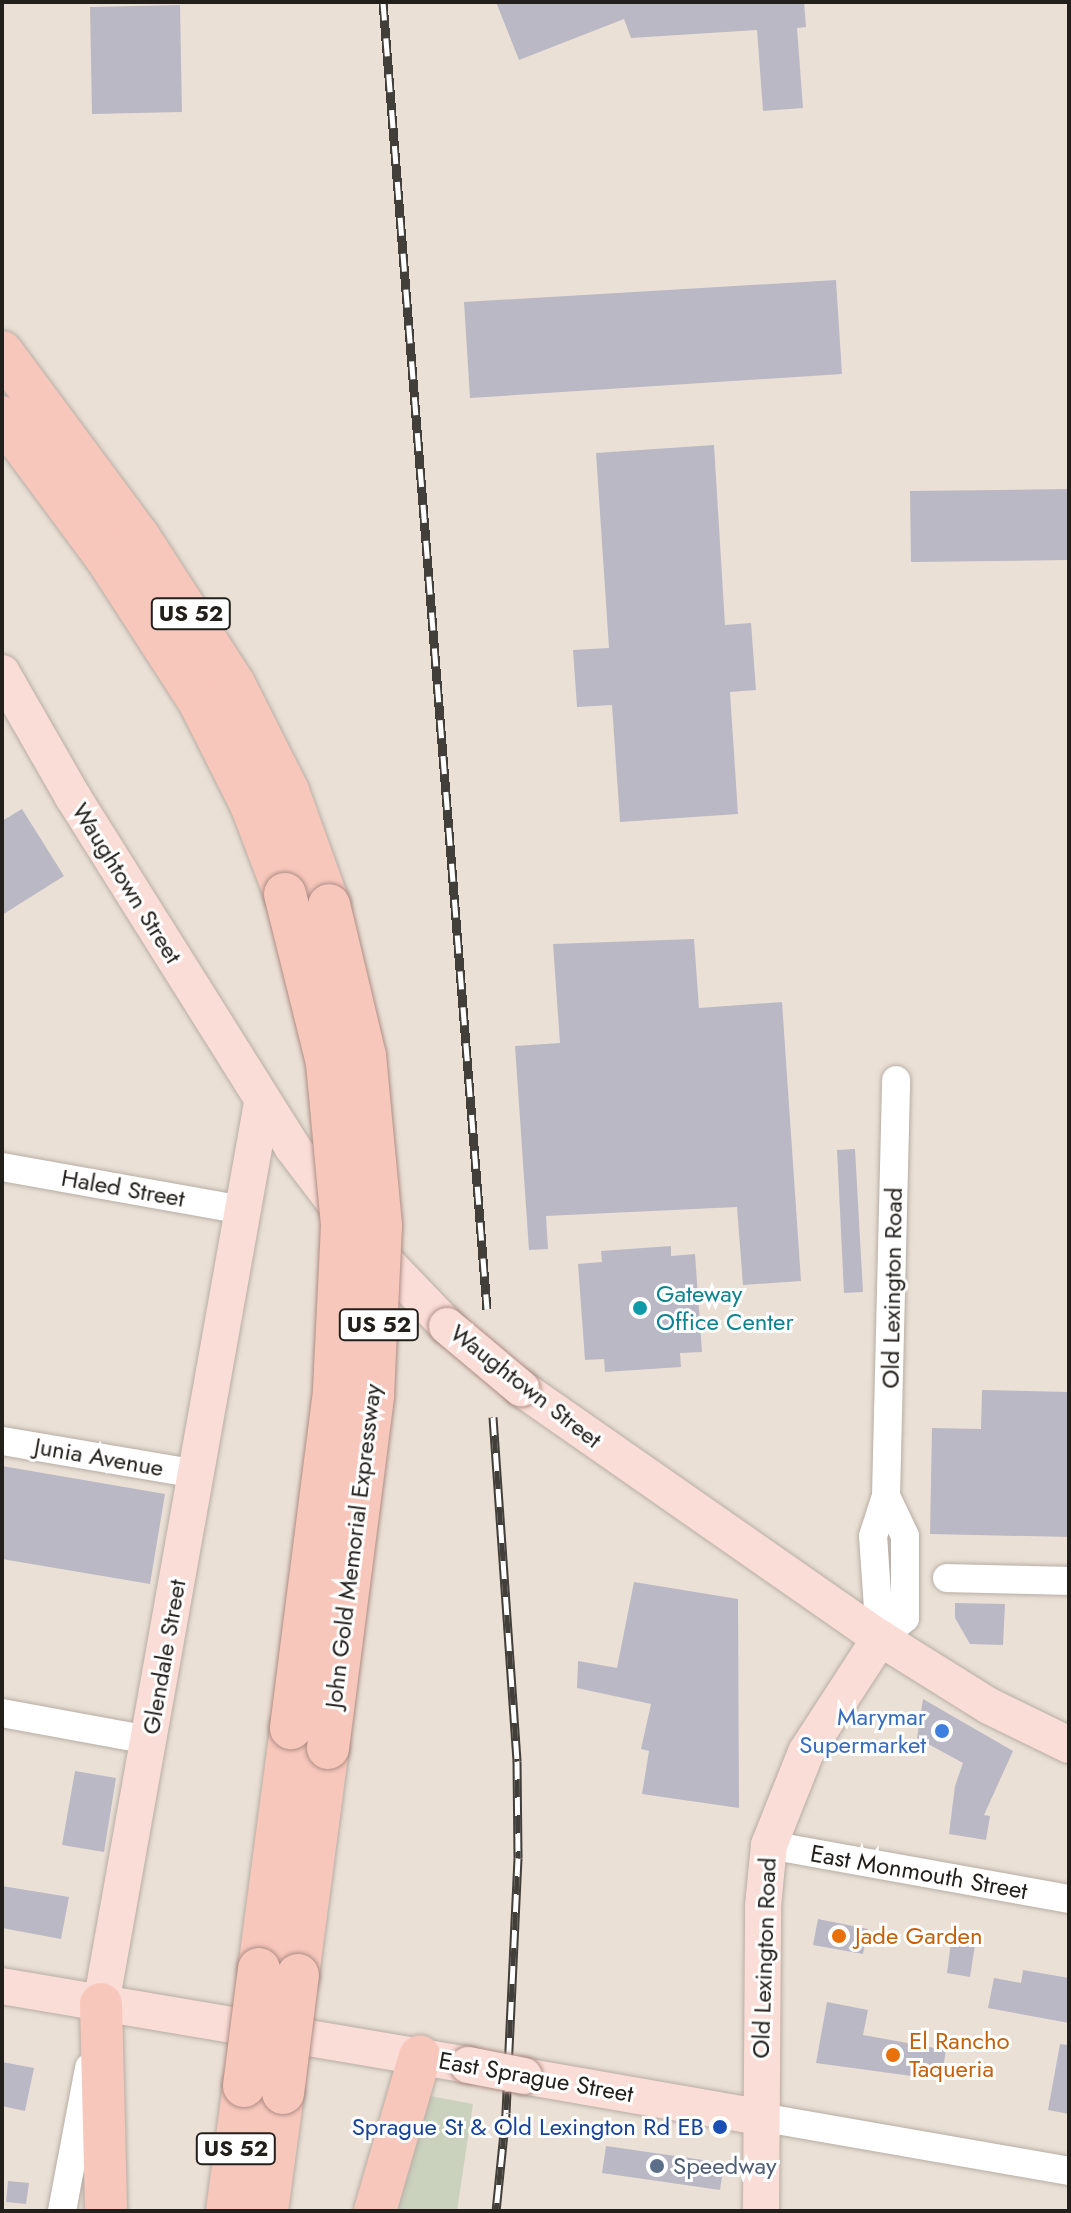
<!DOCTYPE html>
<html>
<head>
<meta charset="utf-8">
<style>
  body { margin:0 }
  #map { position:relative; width:1071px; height:2213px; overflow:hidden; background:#eae0d6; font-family:Jost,sans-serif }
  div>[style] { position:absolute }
  .green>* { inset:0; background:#cad1bd }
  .building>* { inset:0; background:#bbb8c5 }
  .roads { filter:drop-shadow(0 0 2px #b7ada4) drop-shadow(0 0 2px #b7ada4) }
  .minor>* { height:28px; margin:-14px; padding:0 14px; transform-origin:14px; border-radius:14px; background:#fff }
  .major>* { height:36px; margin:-18px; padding:0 18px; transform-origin:18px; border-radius:18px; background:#fbddd7 }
  .highway>* { height:42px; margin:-21px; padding:0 21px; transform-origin:21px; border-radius:21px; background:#f8c7bc }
  .rail>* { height:9px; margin-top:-4.5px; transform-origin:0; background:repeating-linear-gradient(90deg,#fff 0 18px,#423e39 0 36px); box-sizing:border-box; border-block:2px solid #423e39 }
  .bridges { filter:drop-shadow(0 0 2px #ad8d84) drop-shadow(0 0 2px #ad8d84) }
  .major-bridge>* { height:36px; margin:-18px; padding:0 18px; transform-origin:18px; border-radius:18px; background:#fbddd7 }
  .highway-bridge>* { height:42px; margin:-21px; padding:0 21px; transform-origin:21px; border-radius:21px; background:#f8c7bc }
  .dots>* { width:22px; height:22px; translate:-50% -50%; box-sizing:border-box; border:4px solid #fff; border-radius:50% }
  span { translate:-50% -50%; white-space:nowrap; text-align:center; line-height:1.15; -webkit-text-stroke:6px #fff; paint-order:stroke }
  .shield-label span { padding:2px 6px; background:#fff; border:2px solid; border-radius:6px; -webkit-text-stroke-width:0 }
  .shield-label { font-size:22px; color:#23201c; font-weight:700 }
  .street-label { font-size:24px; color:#23201c }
  .culture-label { font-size:24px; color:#0d838f }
  .left { translate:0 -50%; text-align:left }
  .shop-label { font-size:24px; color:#366cbe }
  .right { translate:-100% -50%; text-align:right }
  .food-label { font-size:24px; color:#c56008 }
  .transit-label { font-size:24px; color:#164399 }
  .service-label { font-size:24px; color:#4e5e75 }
  .frame { position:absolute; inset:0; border:4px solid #23201c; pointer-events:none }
</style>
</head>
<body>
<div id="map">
  <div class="green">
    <i style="clip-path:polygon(430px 2096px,473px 2104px,457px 2211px,396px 2211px)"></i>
  </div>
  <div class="building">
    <i style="clip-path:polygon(496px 2px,804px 2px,806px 27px,797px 28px,803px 108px,763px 111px,757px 30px,631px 38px,624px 19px,519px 60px)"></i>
    <i style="clip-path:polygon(180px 5px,182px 112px,92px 114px,90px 7px)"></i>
    <i style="clip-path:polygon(836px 280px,842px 374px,470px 398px,464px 302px)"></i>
    <i style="clip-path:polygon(714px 445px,725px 625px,751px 623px,756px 690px,730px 692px,738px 814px,620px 822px,612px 705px,577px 707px,573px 650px,609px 648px,596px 453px)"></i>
    <i style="clip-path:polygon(1069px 489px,1069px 560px,911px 562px,910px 491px)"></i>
    <i style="clip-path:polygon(22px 809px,64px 876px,2px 915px,2px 821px)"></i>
    <i style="clip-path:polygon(694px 939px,699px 1008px,782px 1002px,801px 1281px,743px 1285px,737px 1207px,546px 1216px,548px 1249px,529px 1250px,515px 1046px,560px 1043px,553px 944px)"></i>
    <i style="clip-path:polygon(855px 1149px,863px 1292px,844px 1293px,837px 1150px)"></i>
    <i style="clip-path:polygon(671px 1246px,671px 1256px,695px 1254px,702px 1352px,680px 1353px,681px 1367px,605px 1372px,604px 1359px,585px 1360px,578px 1264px,602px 1262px,601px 1251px)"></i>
    <i style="clip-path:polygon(982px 1390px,1069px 1392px,1069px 1537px,930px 1534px,932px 1428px,981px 1429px)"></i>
    <i style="clip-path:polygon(2px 1466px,165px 1494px,150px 1584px,2px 1559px)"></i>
    <i style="clip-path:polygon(634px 1582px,738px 1599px,739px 1808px,642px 1794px,649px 1751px,641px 1749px,651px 1704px,577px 1688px,578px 1661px,617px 1668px)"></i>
    <i style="clip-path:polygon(955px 1603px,1005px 1604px,1003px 1645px,970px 1644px,955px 1618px)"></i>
    <i style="clip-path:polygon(923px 1699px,1013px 1751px,984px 1815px,990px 1816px,986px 1840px,949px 1834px,955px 1786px,963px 1763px,917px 1738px)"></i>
    <i style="clip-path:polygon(75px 1771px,116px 1778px,104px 1852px,62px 1845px)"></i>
    <i style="clip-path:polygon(2px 1886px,69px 1897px,61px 1939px,2px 1928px)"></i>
    <i style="clip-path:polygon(818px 1919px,868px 1929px,863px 1954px,813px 1945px)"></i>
    <i style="clip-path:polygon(952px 1934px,976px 1938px,970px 1977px,947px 1973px)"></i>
    <i style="clip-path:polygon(1023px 1970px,1069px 1978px,1069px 2023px,988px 2008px,994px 1978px,1021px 1983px)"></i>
    <i style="clip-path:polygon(827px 2002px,868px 2010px,863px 2035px,946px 2050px,941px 2080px,816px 2063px)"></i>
    <i style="clip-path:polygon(1060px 2044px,1069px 2045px,1069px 2114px,1048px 2110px)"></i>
    <i style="clip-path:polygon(2px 2062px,34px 2068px,25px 2111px,2px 2106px)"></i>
    <i style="clip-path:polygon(606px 2146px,724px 2163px,720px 2190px,602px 2173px)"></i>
    <i style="clip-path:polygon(8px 2181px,29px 2183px,26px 2204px,6px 2202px)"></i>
  </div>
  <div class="roads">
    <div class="minor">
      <i style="left:2px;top:1167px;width:245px;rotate:10.1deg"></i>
      <i style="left:2px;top:1441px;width:198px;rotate:9.6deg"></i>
      <i style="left:886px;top:1496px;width:44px;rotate:64.6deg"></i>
      <i style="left:905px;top:1536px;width:82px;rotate:90deg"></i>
      <i style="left:905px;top:1618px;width:32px;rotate:141deg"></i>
      <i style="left:880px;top:1638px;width:102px;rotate:-93.9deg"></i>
      <i style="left:873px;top:1536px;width:42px;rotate:-72deg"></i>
      <i style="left:886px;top:1496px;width:416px;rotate:-88.6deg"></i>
      <i style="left:947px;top:1578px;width:122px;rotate:1.4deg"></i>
      <i style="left:2px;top:1713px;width:149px;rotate:10.4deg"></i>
      <i style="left:769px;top:1845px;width:305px;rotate:10.2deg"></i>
      <i style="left:760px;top:2117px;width:314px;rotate:9.9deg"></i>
      <i style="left:62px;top:2211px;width:146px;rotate:-79.3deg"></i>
    </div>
    <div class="major">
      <i style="left:2px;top:673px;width:143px;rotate:60.2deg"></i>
      <i style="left:73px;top:797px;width:414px;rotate:57.9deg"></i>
      <i style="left:293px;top:1148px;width:106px;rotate:52.7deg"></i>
      <i style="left:357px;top:1232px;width:130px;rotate:46.2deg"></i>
      <i style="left:521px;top:1388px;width:437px;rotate:34.9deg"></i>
      <i style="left:880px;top:1638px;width:128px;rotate:32deg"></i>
      <i style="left:989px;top:1706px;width:89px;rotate:26deg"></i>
      <i style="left:2px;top:1986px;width:473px;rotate:9.6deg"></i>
      <i style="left:101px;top:2004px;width:915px;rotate:-79.87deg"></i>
      <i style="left:524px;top:2076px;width:240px;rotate:9.9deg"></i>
      <i style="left:761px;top:2211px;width:305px;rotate:-89.6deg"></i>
      <i style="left:763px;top:1906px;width:61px;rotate:-84.4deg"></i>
      <i style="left:769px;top:1845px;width:100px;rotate:-68.3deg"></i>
      <i style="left:806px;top:1752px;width:136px;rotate:-57deg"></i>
    </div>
    <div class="highway">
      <i style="left:2px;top:352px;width:230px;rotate:53.5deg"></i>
      <i style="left:139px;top:537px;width:175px;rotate:57.1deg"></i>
      <i style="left:234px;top:684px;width:120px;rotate:63.2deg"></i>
      <i style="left:288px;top:791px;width:121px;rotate:70.2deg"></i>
      <i style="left:2px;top:417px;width:177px;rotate:53.5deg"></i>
      <i style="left:107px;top:559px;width:171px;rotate:57.1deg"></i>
      <i style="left:200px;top:703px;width:116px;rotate:63.4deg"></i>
      <i style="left:252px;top:807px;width:93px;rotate:69.2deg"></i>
      <i style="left:259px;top:1969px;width:243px;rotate:-82.4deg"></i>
      <i style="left:298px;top:1975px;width:229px;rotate:-82.5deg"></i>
      <i style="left:101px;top:2004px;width:207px;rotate:88.6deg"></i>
      <i style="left:227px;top:2211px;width:126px;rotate:-82.3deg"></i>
      <i style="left:267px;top:2211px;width:119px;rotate:-82.3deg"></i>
      <i style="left:375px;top:2211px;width:161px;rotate:-73.8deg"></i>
    </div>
  </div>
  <div class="rail">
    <i style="left:383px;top:2px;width:1311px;rotate:85.45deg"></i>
    <i style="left:493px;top:1417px;width:345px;rotate:86deg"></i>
    <i style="left:517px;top:1761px;width:97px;rotate:89.4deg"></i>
    <i style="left:518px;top:1858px;width:255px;rotate:92.7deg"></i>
    <i style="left:506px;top:2113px;width:99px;rotate:95.8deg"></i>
  </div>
  <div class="bridges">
    <div class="major-bridge">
      <i style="left:447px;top:1326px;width:97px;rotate:40deg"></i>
      <i style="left:468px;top:2065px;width:57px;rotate:11.1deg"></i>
    </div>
    <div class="highway-bridge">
      <i style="left:285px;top:894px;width:174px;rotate:76deg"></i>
      <i style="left:327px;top:1063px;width:164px;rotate:84.7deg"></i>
      <i style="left:342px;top:1226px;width:166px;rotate:92.8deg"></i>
      <i style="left:334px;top:1392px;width:339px;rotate:97.3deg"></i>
      <i style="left:328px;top:1748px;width:356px;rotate:-82.7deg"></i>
      <i style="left:373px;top:1395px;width:170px;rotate:-87.3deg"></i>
      <i style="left:381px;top:1225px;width:170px;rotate:-95.4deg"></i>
      <i style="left:365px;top:1056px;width:155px;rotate:-103.4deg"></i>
      <i style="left:244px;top:2086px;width:118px;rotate:-82.7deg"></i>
      <i style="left:283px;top:2093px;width:119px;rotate:-82.8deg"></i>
    </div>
  </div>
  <div class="dots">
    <i style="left:640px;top:1308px;background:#0f9aa8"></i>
    <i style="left:942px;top:1731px;background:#3f7fe0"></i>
    <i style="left:839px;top:1936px;background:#e8710a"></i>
    <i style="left:893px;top:2055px;background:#e8710a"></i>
    <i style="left:720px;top:2127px;background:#1a4fb4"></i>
    <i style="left:657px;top:2166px;background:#5c6f8a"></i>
  </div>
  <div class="shield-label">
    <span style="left:191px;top:614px">US 52</span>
    <span style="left:379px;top:1325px">US 52</span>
    <span style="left:236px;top:2149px">US 52</span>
  </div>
  <div class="street-label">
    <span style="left:127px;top:883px;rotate:58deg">Waughtown Street</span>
    <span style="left:123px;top:1188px;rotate:10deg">Haled Street</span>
    <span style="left:892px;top:1288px;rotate:-89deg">Old Lexington Road</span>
    <span style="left:526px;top:1386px;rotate:38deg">Waughtown Street</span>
    <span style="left:99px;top:1457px;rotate:10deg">Junia Avenue</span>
    <span style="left:353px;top:1546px;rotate:-83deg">John Gold Memorial Expressway</span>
    <span style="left:164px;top:1657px;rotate:-80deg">Glendale Street</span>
    <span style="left:919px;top:1872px;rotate:10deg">East Monmouth Street</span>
    <span style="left:764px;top:1958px;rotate:-88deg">Old Lexington Road</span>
    <span style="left:536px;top:2077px;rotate:10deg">East Sprague Street</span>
  </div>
  <div class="culture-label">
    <span class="left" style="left:656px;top:1308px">Gateway<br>Office Center</span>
  </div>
  <div class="shop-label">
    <span class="right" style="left:926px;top:1731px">Marymar<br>Supermarket</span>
  </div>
  <div class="food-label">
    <span class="left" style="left:855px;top:1936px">Jade Garden</span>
    <span class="left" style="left:909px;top:2055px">El Rancho<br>Taqueria</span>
  </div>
  <div class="transit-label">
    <span class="right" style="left:704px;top:2127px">Sprague St &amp; Old Lexington Rd EB</span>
  </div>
  <div class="service-label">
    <span class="left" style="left:673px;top:2166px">Speedway</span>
  </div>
  <div class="frame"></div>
</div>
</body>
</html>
